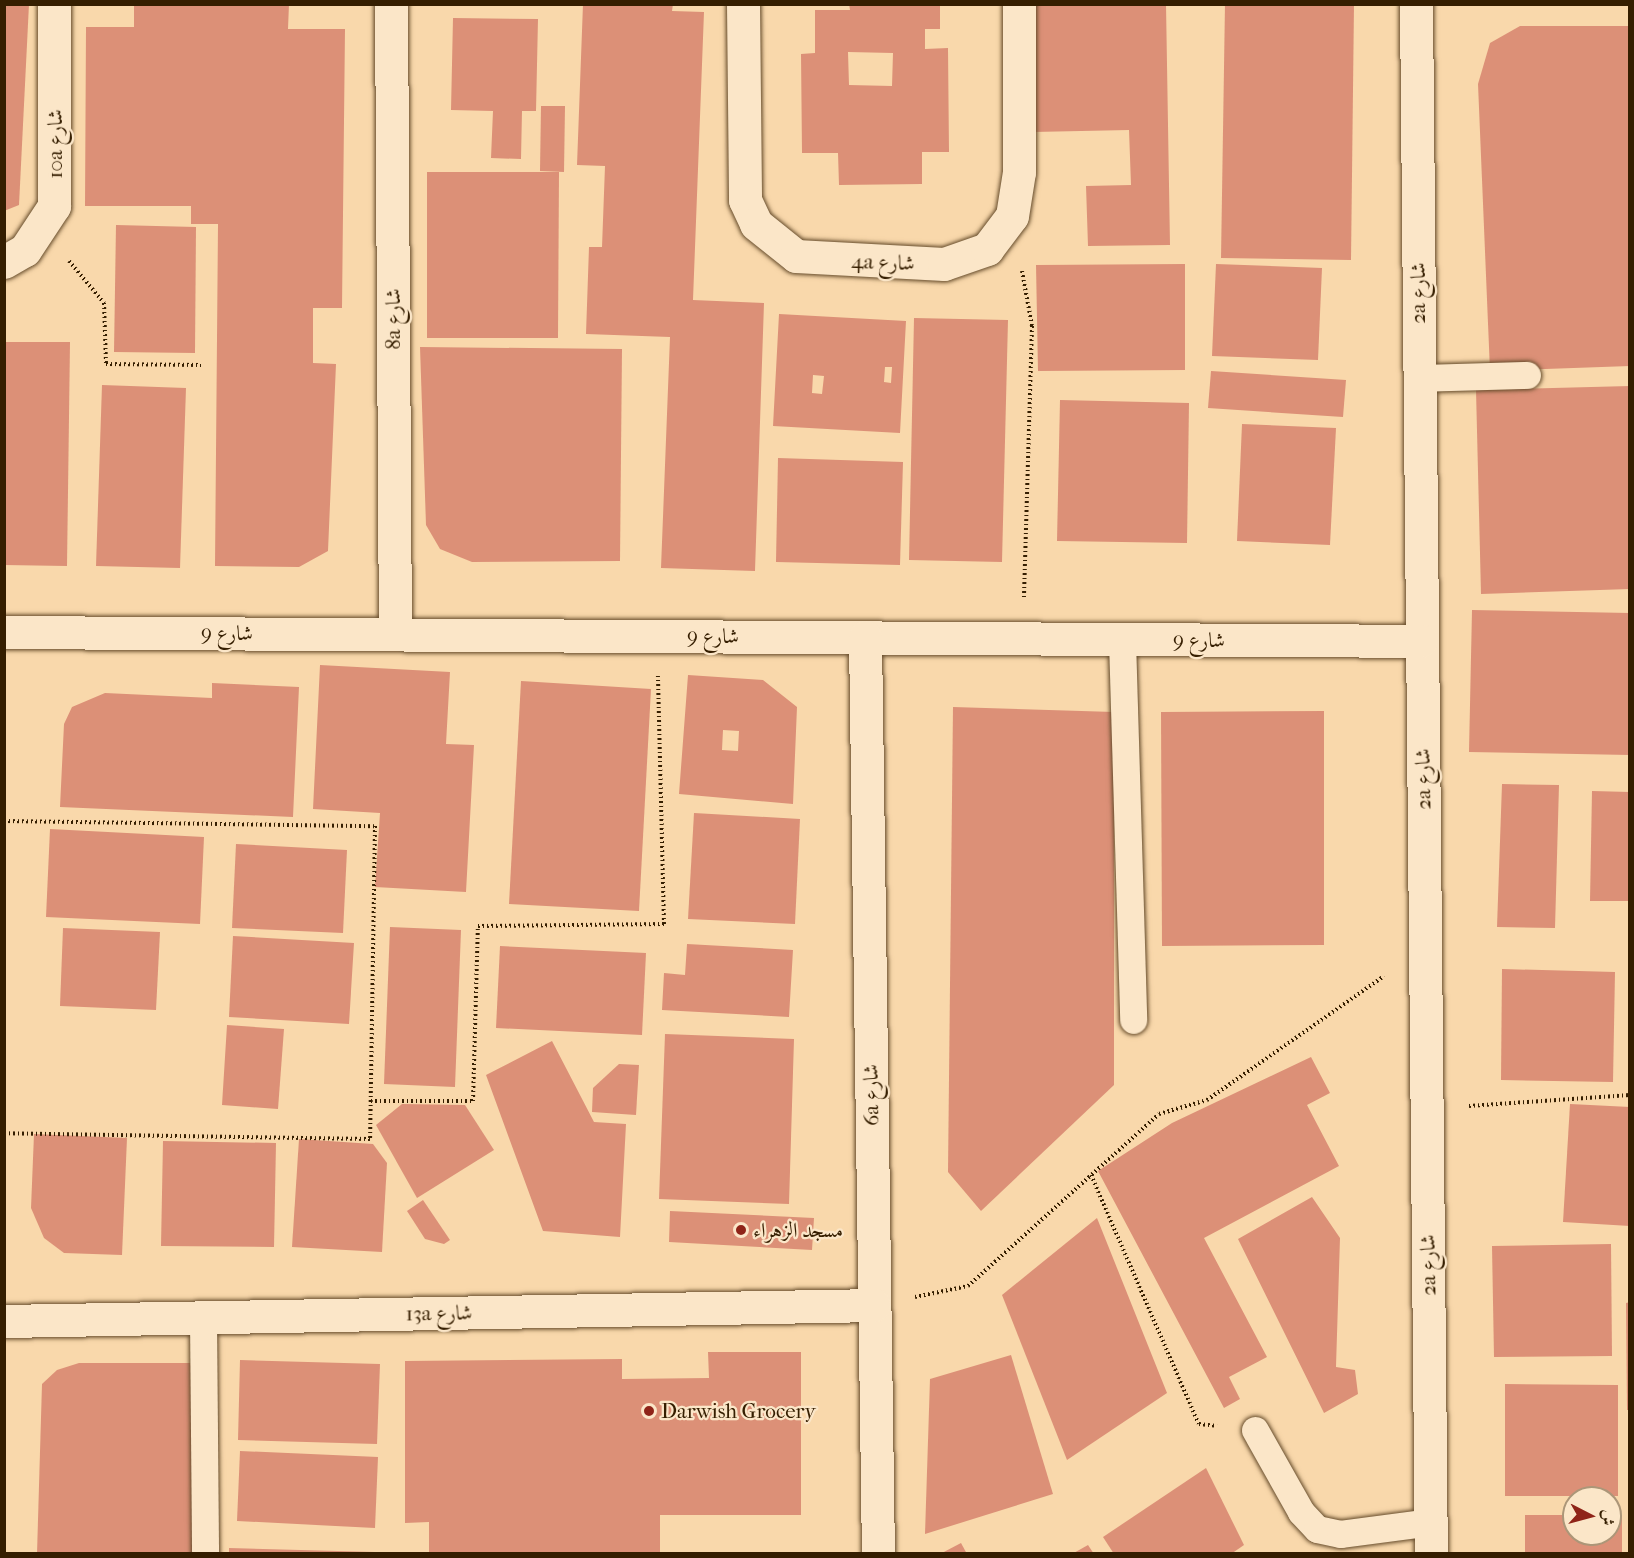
<!DOCTYPE html>
<html>
<head>
<meta charset="utf-8">
<style>
  body { margin:0 }
  #map { position:relative; width:1634px; height:1558px; overflow:hidden; background:#f9d8ab; font-family:"IM FELL French Canon",Amiri,serif }
  div>[style] { position:absolute }
  .building>* { inset:0; background:#dc9077 }
  .path>* { height:4px; margin-top:-2px; transform-origin:0; background:repeating-linear-gradient(90deg,#351e00 0 1.5px,transparent 0 4.5px) }
  .roads { filter:drop-shadow(0 0 2px #664c2b) drop-shadow(0 0 2px #664c2b) }
  .lane>* { height:27px; margin:-13.5px; padding:0 13.5px; transform-origin:13.5px; border-radius:13.5px; background:#fbe6c8 }
  .street>* { height:33px; margin:-16.5px; padding:0 16.5px; transform-origin:16.5px; border-radius:16.5px; background:#fbe6c8 }
  .dots>* { width:16px; height:16px; translate:-50% -50%; box-sizing:border-box; border:3px solid #fbe6c8; border-radius:50% }
  span { translate:-50% -50%; white-space:nowrap; text-align:center; line-height:1.15; -webkit-text-stroke:4.5px #fbe6c8; paint-order:stroke }
  .street-label { font-size:21px; color:#351e00 }
  .poi-label { font-size:21px; color:#351e00 }
  .left { translate:0 -50%; text-align:left }
  .frame { position:absolute; inset:0; border:6px solid #351e00; pointer-events:none }
  .north { position:absolute; left:1562px; top:1486px; width:60px; height:60px; box-sizing:border-box; background:#fbe6c8; border:2px solid #ac9678; border-radius:50%; rotate:96deg; font-size:16px; font-weight:700; line-height:24px; text-align:center; color:#351e00 }
  .north::after { content:''; display:block; margin:auto; width:21px; height:27px; background:#8f2418; clip-path:polygon(50% 0,100% 100%,50% 72%,0 100%) }
</style>
</head>
<body>
<div id="map">
  <div class="building">
    <i style="clip-path:polygon(4px 4px,29px 4px,19px 205px,4px 211px)"></i>
    <i style="clip-path:polygon(134px 4px,289px 4px,288px 29px,345px 29px,342px 308px,313px 308px,313px 363px,336px 364px,328px 551px,299px 567px,215px 566px,218px 224px,191px 224px,191px 206px,85px 206px,86px 27px,134px 27px)"></i>
    <i style="clip-path:polygon(583px 4px,673px 4px,672px 11px,704px 12px,693px 300px,764px 303px,755px 571px,661px 568px,670px 337px,586px 334px,589px 247px,602px 247px,605px 166px,577px 165px)"></i>
    <i style="clip-path:polygon(evenodd,849px 4px,940px 4px,940px 29px,925px 29px,925px 49px,948px 48px,949px 152px,922px 152px,922px 184px,839px 185px,838px 153px,802px 153px,801px 54px,815px 53px,815px 10px,850px 10px,849px 4px,848px 52px,893px 53px,892px 86px,849px 85px,848px 52px)"></i>
    <i style="clip-path:polygon(1031px 4px,1166px 4px,1170px 245px,1088px 246px,1086px 186px,1131px 185px,1129px 130px,1033px 132px)"></i>
    <i style="clip-path:polygon(1225px 4px,1354px 4px,1351px 260px,1221px 258px)"></i>
    <i style="clip-path:polygon(453px 18px,538px 19px,536px 111px,522px 111px,521px 159px,491px 158px,493px 111px,451px 110px)"></i>
    <i style="clip-path:polygon(1520px 26px,1630px 26px,1630px 366px,1490px 371px,1478px 84px,1490px 43px)"></i>
    <i style="clip-path:polygon(541px 106px,565px 106px,564px 172px,540px 171px)"></i>
    <i style="clip-path:polygon(427px 172px,559px 172px,558px 338px,427px 338px)"></i>
    <i style="clip-path:polygon(116px 225px,196px 227px,195px 353px,114px 352px)"></i>
    <i style="clip-path:polygon(1185px 264px,1185px 370px,1038px 371px,1036px 265px)"></i>
    <i style="clip-path:polygon(1216px 264px,1322px 268px,1318px 360px,1212px 356px)"></i>
    <i style="clip-path:polygon(evenodd,779px 314px,906px 321px,900px 433px,773px 426px,779px 314px,885px 367px,892px 367px,891px 383px,884px 382px,885px 367px,779px 314px,813px 375px,824px 376px,822px 394px,812px 393px,813px 375px)"></i>
    <i style="clip-path:polygon(914px 318px,1008px 320px,1002px 562px,909px 560px)"></i>
    <i style="clip-path:polygon(4px 342px,70px 342px,67px 566px,4px 565px)"></i>
    <i style="clip-path:polygon(420px 347px,622px 349px,620px 561px,472px 562px,440px 549px,426px 525px)"></i>
    <i style="clip-path:polygon(1211px 371px,1346px 380px,1343px 417px,1208px 408px)"></i>
    <i style="clip-path:polygon(102px 385px,186px 388px,180px 568px,96px 566px)"></i>
    <i style="clip-path:polygon(1630px 386px,1630px 589px,1481px 594px,1476px 390px)"></i>
    <i style="clip-path:polygon(1060px 400px,1189px 403px,1187px 543px,1057px 541px)"></i>
    <i style="clip-path:polygon(1242px 424px,1336px 428px,1330px 545px,1237px 541px)"></i>
    <i style="clip-path:polygon(778px 458px,903px 462px,900px 565px,776px 562px)"></i>
    <i style="clip-path:polygon(1472px 610px,1630px 613px,1630px 755px,1469px 752px)"></i>
    <i style="clip-path:polygon(320px 665px,450px 672px,446px 744px,474px 745px,466px 892px,375px 887px,380px 813px,313px 809px)"></i>
    <i style="clip-path:polygon(evenodd,688px 675px,763px 680px,797px 707px,793px 804px,679px 794px,688px 675px,723px 730px,739px 731px,738px 751px,722px 750px,723px 730px)"></i>
    <i style="clip-path:polygon(521px 681px,651px 689px,639px 911px,509px 904px)"></i>
    <i style="clip-path:polygon(212px 683px,299px 687px,293px 817px,60px 807px,64px 724px,72px 707px,105px 693px,212px 698px)"></i>
    <i style="clip-path:polygon(953px 707px,1114px 712px,1114px 1085px,981px 1211px,948px 1172px)"></i>
    <i style="clip-path:polygon(1324px 711px,1324px 945px,1162px 946px,1161px 712px)"></i>
    <i style="clip-path:polygon(1502px 784px,1559px 785px,1555px 928px,1497px 927px)"></i>
    <i style="clip-path:polygon(1592px 791px,1630px 792px,1630px 901px,1590px 901px)"></i>
    <i style="clip-path:polygon(694px 813px,800px 819px,795px 924px,688px 919px)"></i>
    <i style="clip-path:polygon(50px 829px,204px 837px,200px 924px,46px 917px)"></i>
    <i style="clip-path:polygon(236px 844px,347px 850px,343px 933px,232px 928px)"></i>
    <i style="clip-path:polygon(390px 927px,461px 930px,455px 1087px,384px 1084px)"></i>
    <i style="clip-path:polygon(63px 928px,160px 932px,156px 1010px,60px 1006px)"></i>
    <i style="clip-path:polygon(233px 936px,354px 943px,349px 1024px,229px 1017px)"></i>
    <i style="clip-path:polygon(687px 944px,793px 950px,789px 1017px,662px 1010px,664px 973px,685px 975px)"></i>
    <i style="clip-path:polygon(500px 946px,646px 953px,642px 1035px,496px 1028px)"></i>
    <i style="clip-path:polygon(1502px 969px,1615px 972px,1613px 1082px,1501px 1080px)"></i>
    <i style="clip-path:polygon(227px 1025px,284px 1029px,278px 1109px,222px 1105px)"></i>
    <i style="clip-path:polygon(665px 1034px,794px 1039px,789px 1204px,659px 1199px)"></i>
    <i style="clip-path:polygon(552px 1041px,594px 1122px,626px 1124px,620px 1237px,543px 1231px,486px 1075px)"></i>
    <i style="clip-path:polygon(1311px 1057px,1330px 1093px,1307px 1105px,1339px 1166px,1204px 1238px,1267px 1357px,1229px 1377px,1240px 1399px,1224px 1408px,1098px 1171px,1172px 1123px)"></i>
    <i style="clip-path:polygon(619px 1064px,639px 1065px,636px 1115px,592px 1112px,593px 1088px)"></i>
    <i style="clip-path:polygon(402px 1104px,465px 1105px,494px 1150px,417px 1198px,376px 1125px)"></i>
    <i style="clip-path:polygon(1570px 1104px,1630px 1107px,1630px 1226px,1563px 1222px)"></i>
    <i style="clip-path:polygon(34px 1134px,127px 1138px,122px 1255px,64px 1253px,44px 1238px,31px 1208px)"></i>
    <i style="clip-path:polygon(299px 1139px,373px 1144px,387px 1163px,382px 1252px,292px 1247px)"></i>
    <i style="clip-path:polygon(163px 1141px,276px 1143px,274px 1247px,161px 1246px)"></i>
    <i style="clip-path:polygon(1312px 1197px,1340px 1238px,1336px 1367px,1355px 1370px,1358px 1394px,1324px 1413px,1238px 1239px)"></i>
    <i style="clip-path:polygon(423px 1200px,450px 1240px,444px 1244px,425px 1239px,407px 1211px)"></i>
    <i style="clip-path:polygon(670px 1211px,814px 1218px,812px 1250px,669px 1242px)"></i>
    <i style="clip-path:polygon(1097px 1218px,1167px 1393px,1067px 1460px,1002px 1295px)"></i>
    <i style="clip-path:polygon(1611px 1244px,1612px 1356px,1494px 1357px,1492px 1246px)"></i>
    <i style="clip-path:polygon(1630px 1302px,1630px 1410px,1627px 1410px,1626px 1303px)"></i>
    <i style="clip-path:polygon(708px 1352px,801px 1352px,801px 1515px,660px 1515px,660px 1554px,429px 1554px,429px 1522px,405px 1523px,405px 1361px,622px 1359px,622px 1379px,709px 1378px)"></i>
    <i style="clip-path:polygon(1011px 1355px,1053px 1494px,925px 1534px,930px 1379px)"></i>
    <i style="clip-path:polygon(240px 1360px,380px 1364px,377px 1444px,238px 1440px)"></i>
    <i style="clip-path:polygon(79px 1363px,194px 1363px,192px 1554px,37px 1554px,42px 1384px,57px 1370px)"></i>
    <i style="clip-path:polygon(1505px 1384px,1618px 1385px,1618px 1496px,1505px 1496px)"></i>
    <i style="clip-path:polygon(240px 1451px,378px 1457px,375px 1528px,237px 1521px)"></i>
    <i style="clip-path:polygon(1206px 1468px,1244px 1545px,1231px 1554px,1114px 1554px,1103px 1537px)"></i>
    <i style="clip-path:polygon(1525px 1515px,1574px 1515px,1574px 1534px,1610px 1534px,1610px 1516px,1622px 1516px,1622px 1554px,1525px 1554px)"></i>
    <i style="clip-path:polygon(961px 1543px,967px 1554px,940px 1554px)"></i>
    <i style="clip-path:polygon(1088px 1545px,1094px 1554px,1072px 1554px)"></i>
    <i style="clip-path:polygon(229px 1548px,375px 1552px,375px 1554px,229px 1554px)"></i>
  </div>
  <div class="path">
    <i style="left:69px;top:261px;width:55px;rotate:50.2deg"></i>
    <i style="left:104px;top:303px;width:61px;rotate:88.1deg"></i>
    <i style="left:106px;top:364px;width:95px;rotate:0.6deg"></i>
    <i style="left:1022px;top:271px;width:56px;rotate:79.7deg"></i>
    <i style="left:1032px;top:326px;width:272px;rotate:91.7deg"></i>
    <i style="left:4px;top:821px;width:371px;rotate:0.8deg"></i>
    <i style="left:375px;top:826px;width:313px;rotate:90.9deg"></i>
    <i style="left:370px;top:1139px;width:366px;rotate:-179.1deg"></i>
    <i style="left:371px;top:1101px;width:102px"></i>
    <i style="left:473px;top:1101px;width:175px;rotate:-88.4deg"></i>
    <i style="left:478px;top:926px;width:186px;rotate:-0.6deg"></i>
    <i style="left:664px;top:924px;width:248px;rotate:-91.4deg"></i>
    <i style="left:1469px;top:1106px;width:161px;rotate:-3.9deg"></i>
    <i style="left:1091px;top:1175px;width:271px;rotate:66.6deg"></i>
    <i style="left:1199px;top:1424px;width:18px;rotate:6deg"></i>
    <i style="left:915px;top:1297px;width:54px;rotate:-11.7deg"></i>
    <i style="left:968px;top:1286px;width:257px;rotate:-42deg"></i>
    <i style="left:1159px;top:1114px;width:50px;rotate:-16.3deg"></i>
    <i style="left:1207px;top:1100px;width:216px;rotate:-35deg"></i>
  </div>
  <div class="roads">
    <div class="lane">
      <i style="left:1419px;top:378px;width:108px;rotate:-1.6deg"></i>
      <i style="left:1122px;top:640px;width:380px;rotate:88.3deg"></i>
      <i style="left:203px;top:1318px;width:236px;rotate:89.5deg"></i>
      <i style="left:1255px;top:1430px;width:94px;rotate:60.7deg"></i>
      <i style="left:1301px;top:1512px;width:23px;rotate:47deg"></i>
      <i style="left:1317px;top:1529px;width:24px;rotate:12deg"></i>
      <i style="left:1340px;top:1534px;width:92px;rotate:-7.5deg"></i>
    </div>
    <div class="street">
      <i style="left:391px;top:4px;width:630px;rotate:89.64deg"></i>
      <i style="left:743px;top:4px;width:196px;rotate:89.4deg"></i>
      <i style="left:745px;top:200px;width:26px;rotate:65deg"></i>
      <i style="left:756px;top:224px;width:51px;rotate:38.7deg"></i>
      <i style="left:796px;top:256px;width:148px;rotate:3.1deg"></i>
      <i style="left:944px;top:264px;width:46px;rotate:-19.2deg"></i>
      <i style="left:987px;top:249px;width:41px;rotate:-52.9deg"></i>
      <i style="left:1012px;top:216px;width:45px;rotate:-81deg"></i>
      <i style="left:1019px;top:172px;width:168px;rotate:-90deg"></i>
      <i style="left:1416px;top:4px;width:1550px;rotate:89.45deg"></i>
      <i style="left:4px;top:262px;width:24px;rotate:-30deg"></i>
      <i style="left:25px;top:250px;width:53px;rotate:-56.6deg"></i>
      <i style="left:54px;top:206px;width:202px;rotate:-90deg"></i>
      <i style="left:4px;top:632px;width:1417px;rotate:0.36deg"></i>
      <i style="left:865px;top:637px;width:917px;rotate:89.19deg"></i>
      <i style="left:4px;top:1321px;width:870px;rotate:-1.05deg"></i>
    </div>
  </div>
  <div class="dots">
    <i style="left:741px;top:1230px;background:#8f2418"></i>
    <i style="left:649px;top:1411px;background:#8f2418"></i>
  </div>
  <div class="street-label">
    <span style="left:55px;top:144px;rotate:-90deg">10a شارع</span>
    <span style="left:883px;top:262px;rotate:2deg">4a شارع</span>
    <span style="left:1418px;top:293px;rotate:-90deg">2a شارع</span>
    <span style="left:393px;top:319px;rotate:-90deg">8a شارع</span>
    <span style="left:227px;top:633px">شارع 9</span>
    <span style="left:713px;top:636px">شارع 9</span>
    <span style="left:1199px;top:640px">شارع 9</span>
    <span style="left:1423px;top:779px;rotate:-91deg">2a شارع</span>
    <span style="left:871px;top:1095px;rotate:-91deg">6a شارع</span>
    <span style="left:1428px;top:1265px;rotate:-91deg">2a شارع</span>
    <span style="left:439px;top:1313px;rotate:-1deg">13a شارع</span>
  </div>
  <div class="poi-label">
    <span class="left" style="left:753px;top:1230px">مسجد الزهراء</span>
    <span class="left" style="left:661px;top:1411px">Darwish Grocery</span>
  </div>
  <div class="frame"></div>
  <div class="north">ش</div>
</div>
</body>
</html>
